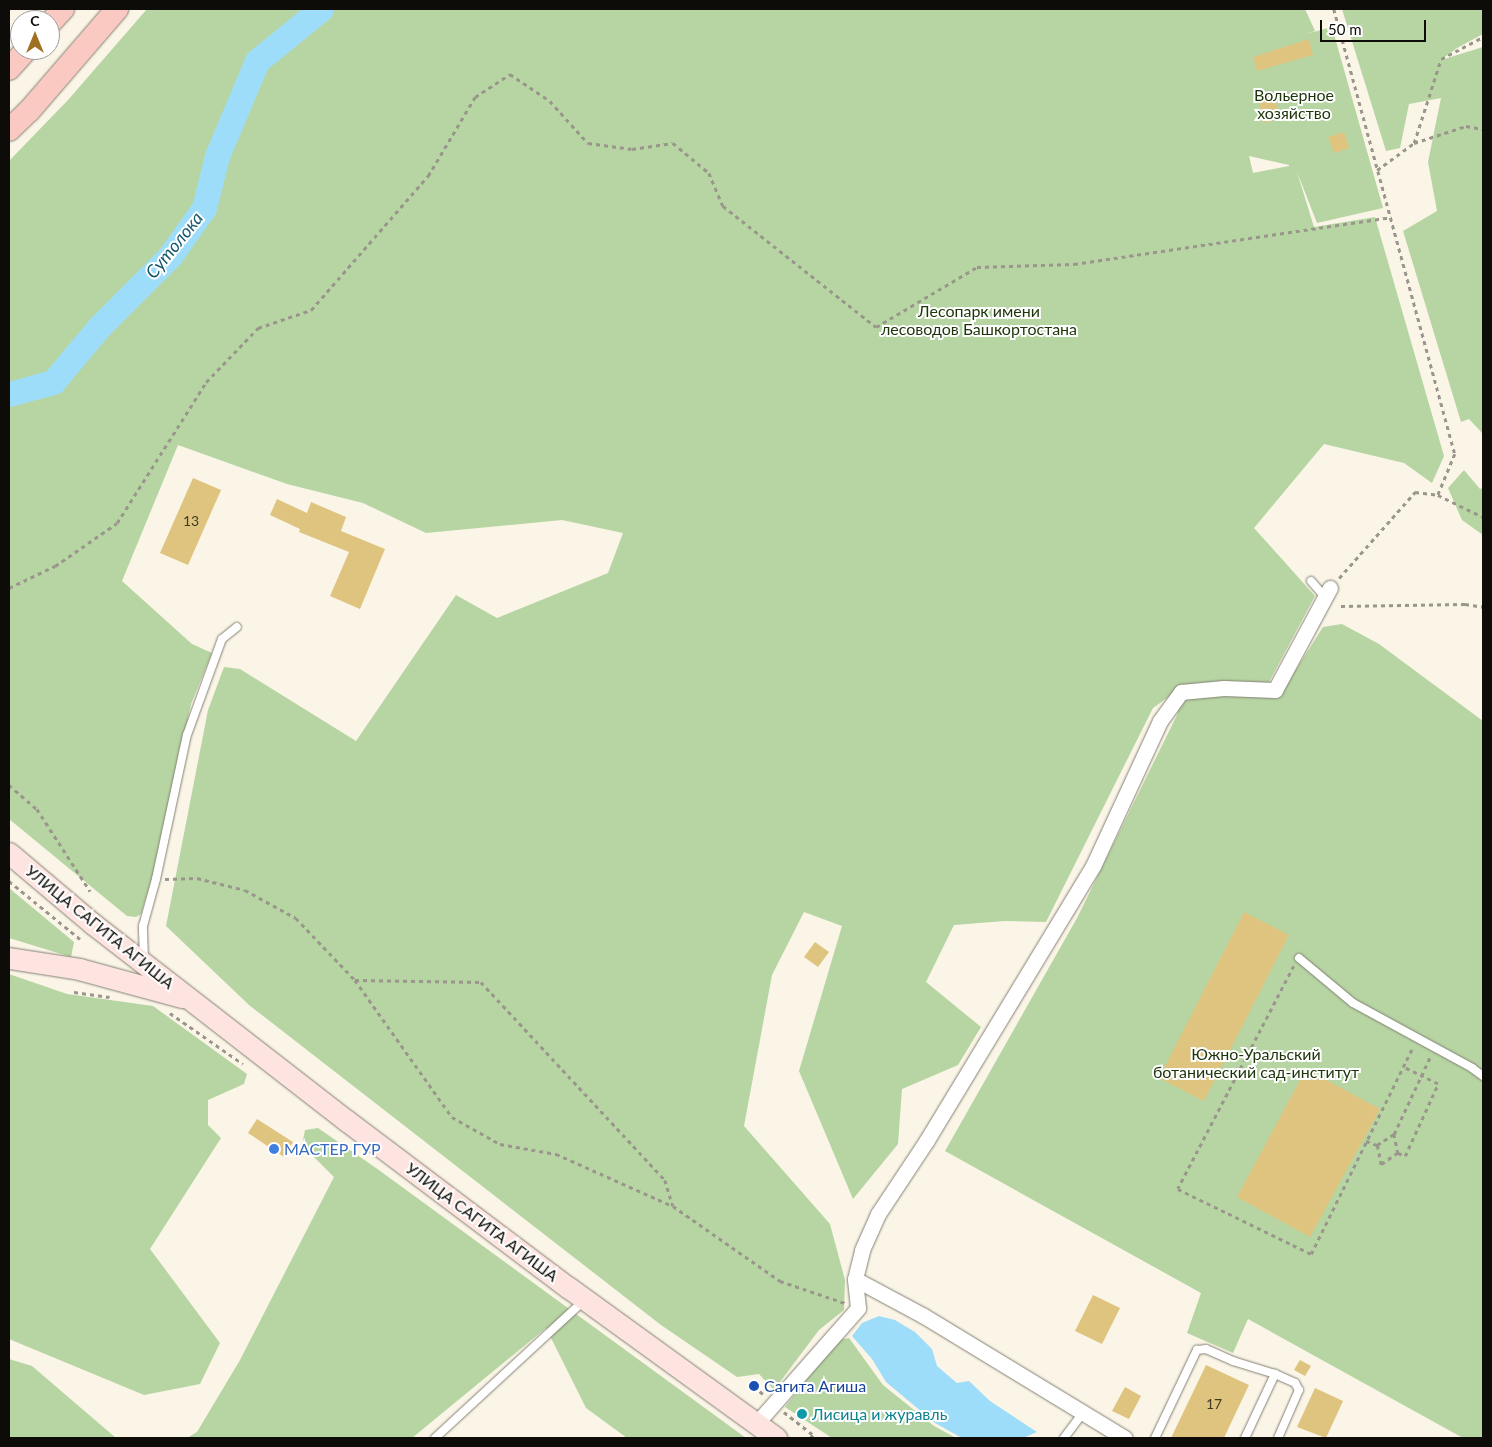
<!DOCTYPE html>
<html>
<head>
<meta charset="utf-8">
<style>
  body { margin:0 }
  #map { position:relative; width:1492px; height:1447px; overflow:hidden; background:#faf5e7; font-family:Lato,sans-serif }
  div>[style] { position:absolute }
  .green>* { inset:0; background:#b6d5a3 }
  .water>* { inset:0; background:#9eddf9 }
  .river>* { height:25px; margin:-12.5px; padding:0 12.5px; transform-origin:12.5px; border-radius:12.5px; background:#9eddf9 }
  .building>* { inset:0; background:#dfc47f }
  .path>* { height:2.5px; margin-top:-1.25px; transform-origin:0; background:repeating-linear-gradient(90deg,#9a968c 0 4px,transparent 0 8px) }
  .roads { filter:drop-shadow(0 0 1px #858074) drop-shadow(0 0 1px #858074) }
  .lane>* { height:8px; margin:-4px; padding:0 4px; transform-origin:4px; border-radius:4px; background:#fff }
  .street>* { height:15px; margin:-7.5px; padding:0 7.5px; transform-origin:7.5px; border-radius:7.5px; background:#fff }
  .secondary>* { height:21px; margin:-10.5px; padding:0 10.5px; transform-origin:10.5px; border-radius:10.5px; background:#fde4e0 }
  .primary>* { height:22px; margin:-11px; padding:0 11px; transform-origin:11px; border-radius:11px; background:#fac9c1 }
  .dots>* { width:14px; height:14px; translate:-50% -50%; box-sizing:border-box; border:2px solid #fff; border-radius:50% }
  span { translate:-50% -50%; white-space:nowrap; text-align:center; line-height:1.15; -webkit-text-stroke:4px #fff; paint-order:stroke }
  .number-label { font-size:14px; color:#423a26 }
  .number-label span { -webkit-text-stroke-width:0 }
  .park-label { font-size:16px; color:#1d3509 }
  .street-label { font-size:16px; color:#0e0c08 }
  .shop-label { font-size:16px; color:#366cbe }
  .left { translate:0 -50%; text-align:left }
  .transit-label { font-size:16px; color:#164399 }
  .culture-label { font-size:16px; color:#0d838f }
  .water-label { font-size:18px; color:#15576e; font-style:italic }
  .frame { position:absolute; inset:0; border:10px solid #0e0c08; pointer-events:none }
  .north { position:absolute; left:10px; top:10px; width:50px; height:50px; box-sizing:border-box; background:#fff; border:1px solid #9f9e9c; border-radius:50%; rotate:0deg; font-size:14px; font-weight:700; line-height:20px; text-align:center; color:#0e0c08 }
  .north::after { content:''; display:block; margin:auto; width:18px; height:22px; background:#9f7022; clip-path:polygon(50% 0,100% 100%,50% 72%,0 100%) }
  .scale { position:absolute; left:1320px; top:20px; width:106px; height:22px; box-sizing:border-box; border:2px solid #0e0c08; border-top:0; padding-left:6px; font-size:15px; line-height:18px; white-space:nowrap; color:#0e0c08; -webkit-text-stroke:4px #fff; paint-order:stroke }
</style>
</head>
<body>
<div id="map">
  <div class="green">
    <i style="clip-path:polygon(evenodd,147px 9px,1305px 9px,1315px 31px,1306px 34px,1332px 27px,1383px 208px,1317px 223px,1297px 172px,1314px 227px,1375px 217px,1444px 456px,1432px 483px,1404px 463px,1324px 444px,1254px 528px,1315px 596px,1268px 684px,1242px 694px,1279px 696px,1323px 627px,1342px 624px,1379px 644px,1483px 721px,1483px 1438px,1463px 1438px,1248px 1319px,1233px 1353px,1187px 1333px,1201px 1293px,945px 1151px,1077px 918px,1177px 715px,1184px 686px,1153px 708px,1046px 922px,1005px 921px,954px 925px,926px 982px,981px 1027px,958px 1065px,902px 1089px,898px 1144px,853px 1199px,799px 1071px,842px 926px,804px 912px,772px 975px,744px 1126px,830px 1224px,845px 1280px,844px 1310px,819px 1330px,774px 1390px,759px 1374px,737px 1377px,661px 1325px,249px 1005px,166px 926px,208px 710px,224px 667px,240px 669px,356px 741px,456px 595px,497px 618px,608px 573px,623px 533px,562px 520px,426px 533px,363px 503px,287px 484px,178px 445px,122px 581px,192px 644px,212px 653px,191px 704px,157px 862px,141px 914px,136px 917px,127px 916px,9px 819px,9px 161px,68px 100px,147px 9px,1249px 156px,1289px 165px,1289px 166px,1253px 173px,1249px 156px)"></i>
    <i style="clip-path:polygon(1342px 9px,1483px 9px,1483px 34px,1457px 48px,1441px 60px,1483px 47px,1483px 434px,1469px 419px,1461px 422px,1403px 231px,1437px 211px,1428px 162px,1441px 98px,1409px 104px,1400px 148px,1386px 151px)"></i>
    <i style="clip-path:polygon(1464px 470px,1480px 489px,1483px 488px,1483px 535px,1462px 520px,1448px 488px)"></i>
    <i style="clip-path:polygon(9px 888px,74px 942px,71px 957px,9px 938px)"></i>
    <i style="clip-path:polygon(9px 974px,67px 994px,153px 1006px,247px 1074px,244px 1084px,208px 1100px,208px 1125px,221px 1138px,150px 1249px,220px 1343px,200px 1384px,144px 1395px,9px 1339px)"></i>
    <i style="clip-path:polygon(318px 1128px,376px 1168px,746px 1438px,627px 1438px,586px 1408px,546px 1328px,412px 1438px,187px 1438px,197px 1432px,240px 1360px,334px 1177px,302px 1145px,305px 1130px)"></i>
    <i style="clip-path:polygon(849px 1338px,883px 1385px,934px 1426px,956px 1438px,832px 1438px,785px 1407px,838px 1340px)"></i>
    <i style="clip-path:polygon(9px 1359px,32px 1366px,116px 1438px,9px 1438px)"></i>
  </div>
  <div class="water">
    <i style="clip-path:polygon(879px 1316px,895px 1320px,915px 1332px,932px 1349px,937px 1366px,957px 1383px,969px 1381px,990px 1401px,1037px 1432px,1023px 1438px,962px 1438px,935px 1423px,886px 1382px,872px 1359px,852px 1336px,862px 1323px)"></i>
  </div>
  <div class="river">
    <i style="left:9px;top:394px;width:46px;rotate:-15.3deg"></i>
    <i style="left:53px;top:382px;width:73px;rotate:-50deg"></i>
    <i style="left:100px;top:326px;width:99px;rotate:-45deg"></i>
    <i style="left:170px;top:256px;width:59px;rotate:-54.7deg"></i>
    <i style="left:204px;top:208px;width:54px;rotate:-76deg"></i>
    <i style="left:217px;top:156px;width:103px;rotate:-67.2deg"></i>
    <i style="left:257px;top:61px;width:82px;rotate:-39.1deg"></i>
  </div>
  <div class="building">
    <i style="clip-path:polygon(1309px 39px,1313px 55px,1257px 71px,1253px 57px)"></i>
    <i style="clip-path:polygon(1274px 94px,1280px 119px,1263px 123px,1258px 98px)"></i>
    <i style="clip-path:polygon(1344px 132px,1349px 148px,1334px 153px,1328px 137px)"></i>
    <i style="clip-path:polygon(193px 478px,221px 490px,188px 565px,160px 553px)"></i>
    <i style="clip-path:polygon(277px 499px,307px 513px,311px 502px,346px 517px,341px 531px,385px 549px,360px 609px,330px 596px,349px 552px,299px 532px,300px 529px,270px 515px)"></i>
    <i style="clip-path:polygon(1244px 912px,1289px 935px,1204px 1101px,1159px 1078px)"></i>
    <i style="clip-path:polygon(815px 942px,829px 952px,818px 967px,804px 957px)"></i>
    <i style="clip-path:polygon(1306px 1069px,1380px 1109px,1310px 1237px,1237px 1197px)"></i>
    <i style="clip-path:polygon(257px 1119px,293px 1142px,284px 1157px,248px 1133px)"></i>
    <i style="clip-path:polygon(1093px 1295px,1120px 1308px,1102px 1344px,1075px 1331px)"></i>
    <i style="clip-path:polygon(1300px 1360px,1311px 1366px,1305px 1376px,1294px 1370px)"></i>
    <i style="clip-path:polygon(1206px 1365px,1249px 1385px,1231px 1423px,1224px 1438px,1171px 1438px)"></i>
    <i style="clip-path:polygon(1125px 1387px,1141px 1396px,1129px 1419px,1112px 1411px)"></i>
    <i style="clip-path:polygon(1315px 1388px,1343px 1401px,1326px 1438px,1297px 1427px)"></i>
  </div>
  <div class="path">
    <i style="left:1334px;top:9px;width:461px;rotate:74.8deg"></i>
    <i style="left:1455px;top:454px;width:44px;rotate:112.5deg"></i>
    <i style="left:1414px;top:143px;width:55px;rotate:-18.1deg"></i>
    <i style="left:1466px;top:126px;width:17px;rotate:10deg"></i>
    <i style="left:1377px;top:170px;width:46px;rotate:-36.1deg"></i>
    <i style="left:1414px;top:143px;width:88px;rotate:-72.2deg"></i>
    <i style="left:1441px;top:59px;width:47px;rotate:-27.6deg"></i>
    <i style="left:1339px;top:578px;width:115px;rotate:-48.5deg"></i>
    <i style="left:1415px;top:492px;width:23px;rotate:7deg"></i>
    <i style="left:1438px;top:495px;width:50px;rotate:26.1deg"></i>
    <i style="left:9px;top:588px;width:51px;rotate:-25.6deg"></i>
    <i style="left:55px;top:566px;width:75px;rotate:-34.7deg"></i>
    <i style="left:117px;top:523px;width:167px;rotate:-57.7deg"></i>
    <i style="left:206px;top:382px;width:75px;rotate:-46.1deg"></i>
    <i style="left:258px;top:328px;width:56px;rotate:-18.8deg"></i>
    <i style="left:311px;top:310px;width:178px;rotate:-48.9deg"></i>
    <i style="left:428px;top:176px;width:92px;rotate:-59.3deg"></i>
    <i style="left:475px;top:97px;width:42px;rotate:-33.3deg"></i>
    <i style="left:510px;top:74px;width:48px;rotate:34deg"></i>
    <i style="left:550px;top:101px;width:57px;rotate:47.9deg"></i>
    <i style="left:588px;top:143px;width:44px;rotate:7.8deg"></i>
    <i style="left:632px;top:149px;width:41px;rotate:-8.3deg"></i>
    <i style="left:673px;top:143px;width:47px;rotate:39.8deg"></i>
    <i style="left:709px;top:173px;width:36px;rotate:67deg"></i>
    <i style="left:723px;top:206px;width:195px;rotate:38.3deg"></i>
    <i style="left:876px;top:327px;width:117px;rotate:-30.7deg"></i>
    <i style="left:977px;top:267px;width:97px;rotate:-1.8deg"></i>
    <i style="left:1074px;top:264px;width:320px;rotate:-8.4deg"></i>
    <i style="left:1341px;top:606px;width:124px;rotate:-0.9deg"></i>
    <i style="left:1465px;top:604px;width:18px;rotate:9deg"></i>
    <i style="left:9px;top:785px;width:37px;rotate:41deg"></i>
    <i style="left:37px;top:809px;width:98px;rotate:57.1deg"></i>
    <i style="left:165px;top:879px;width:32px;rotate:-2deg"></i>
    <i style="left:197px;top:878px;width:49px;rotate:14deg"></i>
    <i style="left:245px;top:890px;width:58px;rotate:28.8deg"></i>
    <i style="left:296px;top:918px;width:86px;rotate:46.4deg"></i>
    <i style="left:355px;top:980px;width:168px;rotate:54.7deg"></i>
    <i style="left:452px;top:1117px;width:55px;rotate:29.4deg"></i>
    <i style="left:500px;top:1144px;width:57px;rotate:10.1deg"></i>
    <i style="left:556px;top:1154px;width:128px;rotate:24deg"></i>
    <i style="left:673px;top:1206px;width:131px;rotate:35deg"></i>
    <i style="left:780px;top:1281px;width:69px;rotate:18.7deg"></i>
    <i style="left:9px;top:881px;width:92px;rotate:39.2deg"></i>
    <i style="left:1294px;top:966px;width:251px;rotate:117.5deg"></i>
    <i style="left:1178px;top:1189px;width:148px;rotate:26deg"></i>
    <i style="left:1311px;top:1254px;width:231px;rotate:-63.8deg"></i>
    <i style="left:355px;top:980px;width:126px;rotate:0.9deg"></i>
    <i style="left:481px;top:982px;width:270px;rotate:47.1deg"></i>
    <i style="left:665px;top:1180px;width:27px;rotate:73deg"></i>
    <i style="left:74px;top:992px;width:36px;rotate:8deg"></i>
    <i style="left:170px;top:1013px;width:89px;rotate:34.9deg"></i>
    <i style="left:1394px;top:1134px;width:19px;rotate:78deg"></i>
    <i style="left:1398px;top:1153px;width:21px;rotate:145deg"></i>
    <i style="left:1381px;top:1165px;width:20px;rotate:-101deg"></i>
    <i style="left:1377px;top:1145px;width:20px;rotate:-33deg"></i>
    <i style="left:1394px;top:1134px;width:85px;rotate:-64.9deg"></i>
    <i style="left:1366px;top:1141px;width:12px;rotate:20deg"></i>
    <i style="left:1398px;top:1153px;width:8px;rotate:23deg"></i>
    <i style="left:1405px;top:1156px;width:79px;rotate:-65.4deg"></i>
    <i style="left:1438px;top:1084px;width:39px;rotate:-154deg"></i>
    <i style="left:754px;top:1386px;width:12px;rotate:42deg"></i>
    <i style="left:784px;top:1412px;width:37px;rotate:38deg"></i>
    <i style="left:813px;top:1435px;width:4px;rotate:124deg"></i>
  </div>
  <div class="roads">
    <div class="lane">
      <i style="left:1311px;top:581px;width:21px;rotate:49deg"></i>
      <i style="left:1299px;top:958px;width:70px;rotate:39.8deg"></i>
      <i style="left:1353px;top:1003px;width:136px;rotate:28.6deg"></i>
      <i style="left:1472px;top:1068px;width:14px;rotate:36deg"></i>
      <i style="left:144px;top:959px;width:33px;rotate:-92deg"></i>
      <i style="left:143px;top:926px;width:49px;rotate:-74.5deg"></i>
      <i style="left:156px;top:879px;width:147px;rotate:-77.9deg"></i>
      <i style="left:187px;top:735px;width:102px;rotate:-70deg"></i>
      <i style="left:222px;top:639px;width:19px;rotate:-39deg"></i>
      <i style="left:435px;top:1438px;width:195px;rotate:-42.7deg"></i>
      <i style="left:1064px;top:1438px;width:31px;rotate:-53deg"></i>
      <i style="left:1155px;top:1438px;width:98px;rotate:-64.5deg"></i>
      <i style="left:1197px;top:1350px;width:9px;rotate:-6deg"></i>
      <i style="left:1206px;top:1349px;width:30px;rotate:24deg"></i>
      <i style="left:1233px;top:1361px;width:44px;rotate:17.2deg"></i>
      <i style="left:1245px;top:1438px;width:71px;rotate:-64.9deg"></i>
      <i style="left:1275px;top:1374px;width:22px;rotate:24deg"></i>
      <i style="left:1295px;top:1383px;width:8px;rotate:60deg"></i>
      <i style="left:1299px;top:1390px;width:52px;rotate:113.6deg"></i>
    </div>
    <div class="street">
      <i style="left:855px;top:1279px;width:78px;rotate:28.2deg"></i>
      <i style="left:924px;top:1316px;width:235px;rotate:31.3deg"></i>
      <i style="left:755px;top:1425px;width:156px;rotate:-48.6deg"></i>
      <i style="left:858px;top:1308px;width:29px;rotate:-96deg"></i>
      <i style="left:855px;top:1279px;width:30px;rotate:-76deg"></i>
      <i style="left:862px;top:1250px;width:39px;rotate:-66deg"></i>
      <i style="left:878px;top:1214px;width:89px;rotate:-56.5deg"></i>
      <i style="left:927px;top:1140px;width:320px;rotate:-58.8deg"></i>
      <i style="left:1093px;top:866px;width:160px;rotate:-65.2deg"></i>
      <i style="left:1160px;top:721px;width:36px;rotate:-54deg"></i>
      <i style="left:1181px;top:692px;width:43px;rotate:-5.3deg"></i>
      <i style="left:1224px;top:688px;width:51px;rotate:2.2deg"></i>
      <i style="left:1275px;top:690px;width:116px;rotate:-61.7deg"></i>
    </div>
    <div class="secondary">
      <i style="left:9px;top:853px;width:110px;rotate:40.2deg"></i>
      <i style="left:93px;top:924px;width:321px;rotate:37.8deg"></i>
      <i style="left:347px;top:1121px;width:278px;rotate:37deg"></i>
      <i style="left:569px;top:1288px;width:256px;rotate:35.9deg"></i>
      <i style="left:9px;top:958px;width:71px;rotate:8.9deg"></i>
      <i style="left:79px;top:969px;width:107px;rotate:15.2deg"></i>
    </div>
    <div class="primary">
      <i style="left:50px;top:23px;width:19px;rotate:-47deg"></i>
      <i style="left:9px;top:69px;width:25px;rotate:-48deg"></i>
      <i style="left:9px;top:130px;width:28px;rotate:-44deg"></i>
      <i style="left:29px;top:111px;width:135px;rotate:-49.2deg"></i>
    </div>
  </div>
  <div class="dots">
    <i style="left:274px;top:1149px;background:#3f7fe0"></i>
    <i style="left:754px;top:1386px;background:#1a4fb4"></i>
    <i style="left:802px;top:1414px;background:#0f9aa8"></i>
  </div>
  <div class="number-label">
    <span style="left:191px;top:521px">13</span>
    <span style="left:1214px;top:1404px">17</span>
  </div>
  <div class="park-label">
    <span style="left:1294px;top:104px">Вольерное<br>хозяйство</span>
    <span style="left:979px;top:320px">Лесопарк имени<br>лесоводов Башкортостана</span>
    <span style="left:1256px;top:1063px">Южно-Уральский<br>ботанический сад-институт</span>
  </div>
  <div class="street-label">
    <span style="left:100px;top:927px;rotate:39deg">УЛИЦА САГИТА АГИША</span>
    <span style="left:482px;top:1222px;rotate:37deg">УЛИЦА САГИТА АГИША</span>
  </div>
  <div class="shop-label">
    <span class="left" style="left:284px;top:1149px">МАСТЕР ГУР</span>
  </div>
  <div class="transit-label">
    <span class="left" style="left:764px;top:1386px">Сагита Агиша</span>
  </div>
  <div class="culture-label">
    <span class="left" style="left:812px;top:1414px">Лисица и журавль</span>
  </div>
  <div class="water-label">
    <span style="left:174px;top:245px;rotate:-51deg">Сутолока</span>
  </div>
  <div class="frame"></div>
  <div class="north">С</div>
  <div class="scale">50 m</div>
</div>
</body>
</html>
